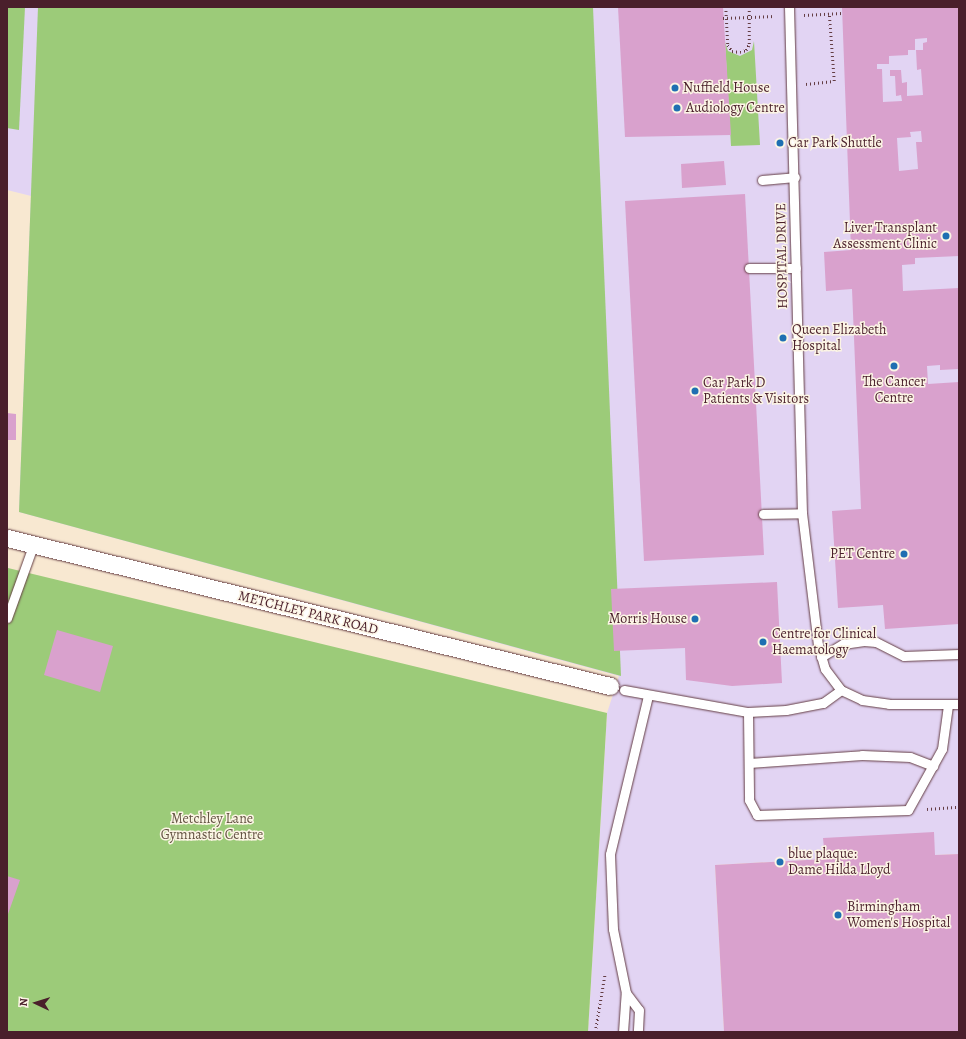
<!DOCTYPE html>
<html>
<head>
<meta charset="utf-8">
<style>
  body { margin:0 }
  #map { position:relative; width:966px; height:1039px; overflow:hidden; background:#f8e8d1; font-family:Alegreya,serif }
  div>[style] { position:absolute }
  .built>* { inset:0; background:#e2d4f3 }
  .green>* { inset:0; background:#9ccb79 }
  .building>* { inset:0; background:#d9a1cd }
  .path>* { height:2.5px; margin-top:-1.25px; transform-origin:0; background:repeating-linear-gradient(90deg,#643d44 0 1px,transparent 0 4px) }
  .roads { filter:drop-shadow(0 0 1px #643d44) drop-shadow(0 0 1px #643d44) }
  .lane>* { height:9px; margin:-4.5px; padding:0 4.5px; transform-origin:4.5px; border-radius:4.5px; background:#fff }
  .street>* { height:17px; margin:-8.5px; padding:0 8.5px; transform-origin:8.5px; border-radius:8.5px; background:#fff }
  .dots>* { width:11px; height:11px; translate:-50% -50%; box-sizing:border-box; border:2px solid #fcf5e5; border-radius:50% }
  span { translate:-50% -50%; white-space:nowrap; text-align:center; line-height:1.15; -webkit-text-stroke:3px #fcf5e5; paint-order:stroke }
  .poi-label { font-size:14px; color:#4a1f2b }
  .left { translate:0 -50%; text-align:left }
  .right { translate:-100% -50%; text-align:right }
  .street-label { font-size:14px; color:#4a1f2b }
  .park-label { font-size:14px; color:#635342 }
  .frame { position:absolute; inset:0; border:8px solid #4a1f2b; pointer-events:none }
  .north { position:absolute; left:16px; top:983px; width:40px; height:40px; -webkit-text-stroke:3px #fcf5e5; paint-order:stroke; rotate:274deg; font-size:11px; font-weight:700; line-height:16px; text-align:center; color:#4a1f2b }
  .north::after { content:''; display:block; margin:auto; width:14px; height:18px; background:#4a1f2b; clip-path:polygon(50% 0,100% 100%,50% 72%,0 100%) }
</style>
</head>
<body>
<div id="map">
  <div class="built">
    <i style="clip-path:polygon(7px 7px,959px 7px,959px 854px,935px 855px,824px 839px,825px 859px,715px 865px,724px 1032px,588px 1032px,607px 713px,619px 676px,19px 512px,31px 196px,7px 190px)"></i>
  </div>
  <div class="green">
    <i style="clip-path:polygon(7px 7px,25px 7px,19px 130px,7px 128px)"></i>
    <i style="clip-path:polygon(38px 7px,593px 7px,621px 676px,19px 512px)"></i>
    <i style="clip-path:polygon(754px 41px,760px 145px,731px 146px,725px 42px,728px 51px,740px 56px,752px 50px)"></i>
    <i style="clip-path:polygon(8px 568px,607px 713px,588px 1032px,7px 1032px)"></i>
  </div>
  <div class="building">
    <i style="clip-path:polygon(618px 7px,723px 7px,731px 135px,625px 137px)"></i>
    <i style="clip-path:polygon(evenodd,842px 7px,959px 7px,959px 256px,915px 258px,915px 264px,902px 265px,903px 291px,959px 288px,959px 369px,940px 370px,940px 365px,927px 366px,928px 384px,959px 382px,959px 624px,885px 629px,883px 605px,838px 608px,832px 511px,861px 509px,852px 289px,826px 291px,824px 252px,851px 250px,842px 7px,927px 38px,927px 42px,923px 43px,923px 50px,916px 50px,917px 70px,921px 69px,923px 95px,907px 96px,907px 82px,902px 83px,901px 70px,890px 70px,890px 76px,895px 76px,896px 96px,901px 95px,902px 101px,883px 102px,882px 69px,877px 69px,877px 64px,889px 64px,889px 56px,908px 55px,908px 50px,915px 50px,915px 39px,927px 38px,842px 7px,921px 131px,922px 142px,916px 142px,918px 169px,899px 171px,897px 138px,911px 137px,910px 132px,921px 131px)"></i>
    <i style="clip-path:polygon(724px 161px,726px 185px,682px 188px,681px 164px)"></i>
    <i style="clip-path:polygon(745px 194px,764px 555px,644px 561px,625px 201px)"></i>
    <i style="clip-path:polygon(7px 413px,16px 414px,16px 440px,7px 440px)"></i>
    <i style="clip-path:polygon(777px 582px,782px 683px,732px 686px,686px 680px,685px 648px,614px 651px,611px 589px)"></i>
    <i style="clip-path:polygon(57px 630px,113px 646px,100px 692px,44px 675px)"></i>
    <i style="clip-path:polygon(934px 832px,935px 855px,959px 854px,959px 1032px,724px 1032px,715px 865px,825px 859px,823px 838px)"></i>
    <i style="clip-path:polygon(7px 876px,20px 880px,7px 917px)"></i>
  </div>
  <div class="path">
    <i style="left:726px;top:7px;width:38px;rotate:87deg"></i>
    <i style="left:728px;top:45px;width:7px;rotate:56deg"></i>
    <i style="left:732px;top:51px;width:8px;rotate:7deg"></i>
    <i style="left:740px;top:52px;width:6px;rotate:-18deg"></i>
    <i style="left:746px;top:50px;width:7px;rotate:-63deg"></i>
    <i style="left:749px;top:44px;width:37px;rotate:-90deg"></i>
    <i style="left:804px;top:15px;width:38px;rotate:-3deg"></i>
    <i style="left:723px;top:18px;width:52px;rotate:-2.2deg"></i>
    <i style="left:806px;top:84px;width:28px;rotate:-6deg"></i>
    <i style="left:834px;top:81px;width:68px;rotate:-94.2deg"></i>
    <i style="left:927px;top:809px;width:32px;rotate:-4deg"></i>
    <i style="left:595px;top:1032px;width:60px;rotate:-80.4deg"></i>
  </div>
  <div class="roads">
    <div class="lane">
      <i style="left:789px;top:7px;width:506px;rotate:88.53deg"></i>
      <i style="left:802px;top:513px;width:133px;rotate:83.1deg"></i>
      <i style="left:818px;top:645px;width:25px;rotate:74deg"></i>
      <i style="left:825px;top:669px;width:26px;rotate:53deg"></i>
      <i style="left:841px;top:690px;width:23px;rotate:25deg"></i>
      <i style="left:862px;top:700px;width:27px;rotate:8deg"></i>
      <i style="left:889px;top:704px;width:70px"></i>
      <i style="left:762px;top:180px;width:33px;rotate:-5deg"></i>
      <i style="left:749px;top:268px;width:47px"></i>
      <i style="left:763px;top:514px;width:39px;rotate:-1deg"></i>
      <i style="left:7px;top:618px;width:80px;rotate:-70.2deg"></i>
      <i style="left:821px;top:657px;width:26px;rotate:-31deg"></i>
      <i style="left:843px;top:644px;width:21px;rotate:-8deg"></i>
      <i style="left:864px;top:641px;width:12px;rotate:5deg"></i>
      <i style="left:876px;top:642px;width:31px;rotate:27deg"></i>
      <i style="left:904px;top:656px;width:55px;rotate:-2.1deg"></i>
      <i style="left:624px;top:690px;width:126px;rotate:10.1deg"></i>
      <i style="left:748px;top:712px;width:38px;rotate:-3deg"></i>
      <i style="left:786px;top:710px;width:38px;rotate:-11deg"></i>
      <i style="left:823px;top:703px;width:22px;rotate:-36deg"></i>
      <i style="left:748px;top:712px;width:88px;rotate:89.3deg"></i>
      <i style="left:749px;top:800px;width:17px;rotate:62deg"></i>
      <i style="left:757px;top:815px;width:151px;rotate:-1.9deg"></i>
      <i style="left:908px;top:810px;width:70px;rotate:-60.9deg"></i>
      <i style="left:942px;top:749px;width:44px;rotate:-82.2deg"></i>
      <i style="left:749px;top:763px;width:113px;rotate:-4deg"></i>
      <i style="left:862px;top:755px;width:48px;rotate:2.4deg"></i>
      <i style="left:910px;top:757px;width:25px;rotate:21deg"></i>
      <i style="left:626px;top:993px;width:65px;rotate:-101.5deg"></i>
      <i style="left:613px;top:929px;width:75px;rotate:-92.3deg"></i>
      <i style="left:610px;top:854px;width:163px;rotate:-76.5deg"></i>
      <i style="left:623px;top:1032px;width:39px;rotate:-86deg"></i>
      <i style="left:626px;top:993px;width:21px;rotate:53deg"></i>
      <i style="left:639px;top:1010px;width:22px;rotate:93deg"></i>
    </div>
    <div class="street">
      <i style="left:7px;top:538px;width:621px;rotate:13.79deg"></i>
    </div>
  </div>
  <div class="dots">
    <i style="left:675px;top:88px;background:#1f6fb2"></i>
    <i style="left:677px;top:108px;background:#1f6fb2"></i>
    <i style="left:780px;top:143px;background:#1f6fb2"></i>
    <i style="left:946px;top:236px;background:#1f6fb2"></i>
    <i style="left:783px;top:338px;background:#1f6fb2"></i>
    <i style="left:894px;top:366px;background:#1f6fb2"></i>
    <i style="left:695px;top:391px;background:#1f6fb2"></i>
    <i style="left:904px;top:554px;background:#1f6fb2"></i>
    <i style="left:695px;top:619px;background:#1f6fb2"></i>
    <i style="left:763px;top:642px;background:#1f6fb2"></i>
    <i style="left:780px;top:862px;background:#1f6fb2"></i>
    <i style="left:838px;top:915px;background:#1f6fb2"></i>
  </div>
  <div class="poi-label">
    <span class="left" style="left:683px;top:88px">Nuffield House</span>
    <span class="left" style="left:686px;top:108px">Audiology Centre</span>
    <span class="left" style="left:788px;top:143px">Car Park Shuttle</span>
    <span class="right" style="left:937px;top:236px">Liver Transplant<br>Assessment Clinic</span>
    <span class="left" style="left:792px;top:338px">Queen Elizabeth<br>Hospital</span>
    <span style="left:894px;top:390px">The Cancer<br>Centre</span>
    <span class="left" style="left:703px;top:391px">Car Park D<br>Patients &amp; Visitors</span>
    <span class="right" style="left:895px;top:554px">PET Centre</span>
    <span class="right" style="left:687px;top:619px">Morris House</span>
    <span class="left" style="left:772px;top:642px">Centre for Clinical<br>Haematology</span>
    <span class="left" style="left:788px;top:862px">blue plaque:<br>Dame Hilda Lloyd</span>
    <span class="left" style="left:847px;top:915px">Birmingham<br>Women's Hospital</span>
  </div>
  <div class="street-label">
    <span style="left:782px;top:256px;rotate:-91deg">HOSPITAL DRIVE</span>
    <span style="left:308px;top:613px;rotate:14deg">METCHLEY PARK ROAD</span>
  </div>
  <div class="park-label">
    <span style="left:212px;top:827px">Metchley Lane<br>Gymnastic Centre</span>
  </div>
  <div class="frame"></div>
  <div class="north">N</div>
</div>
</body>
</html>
